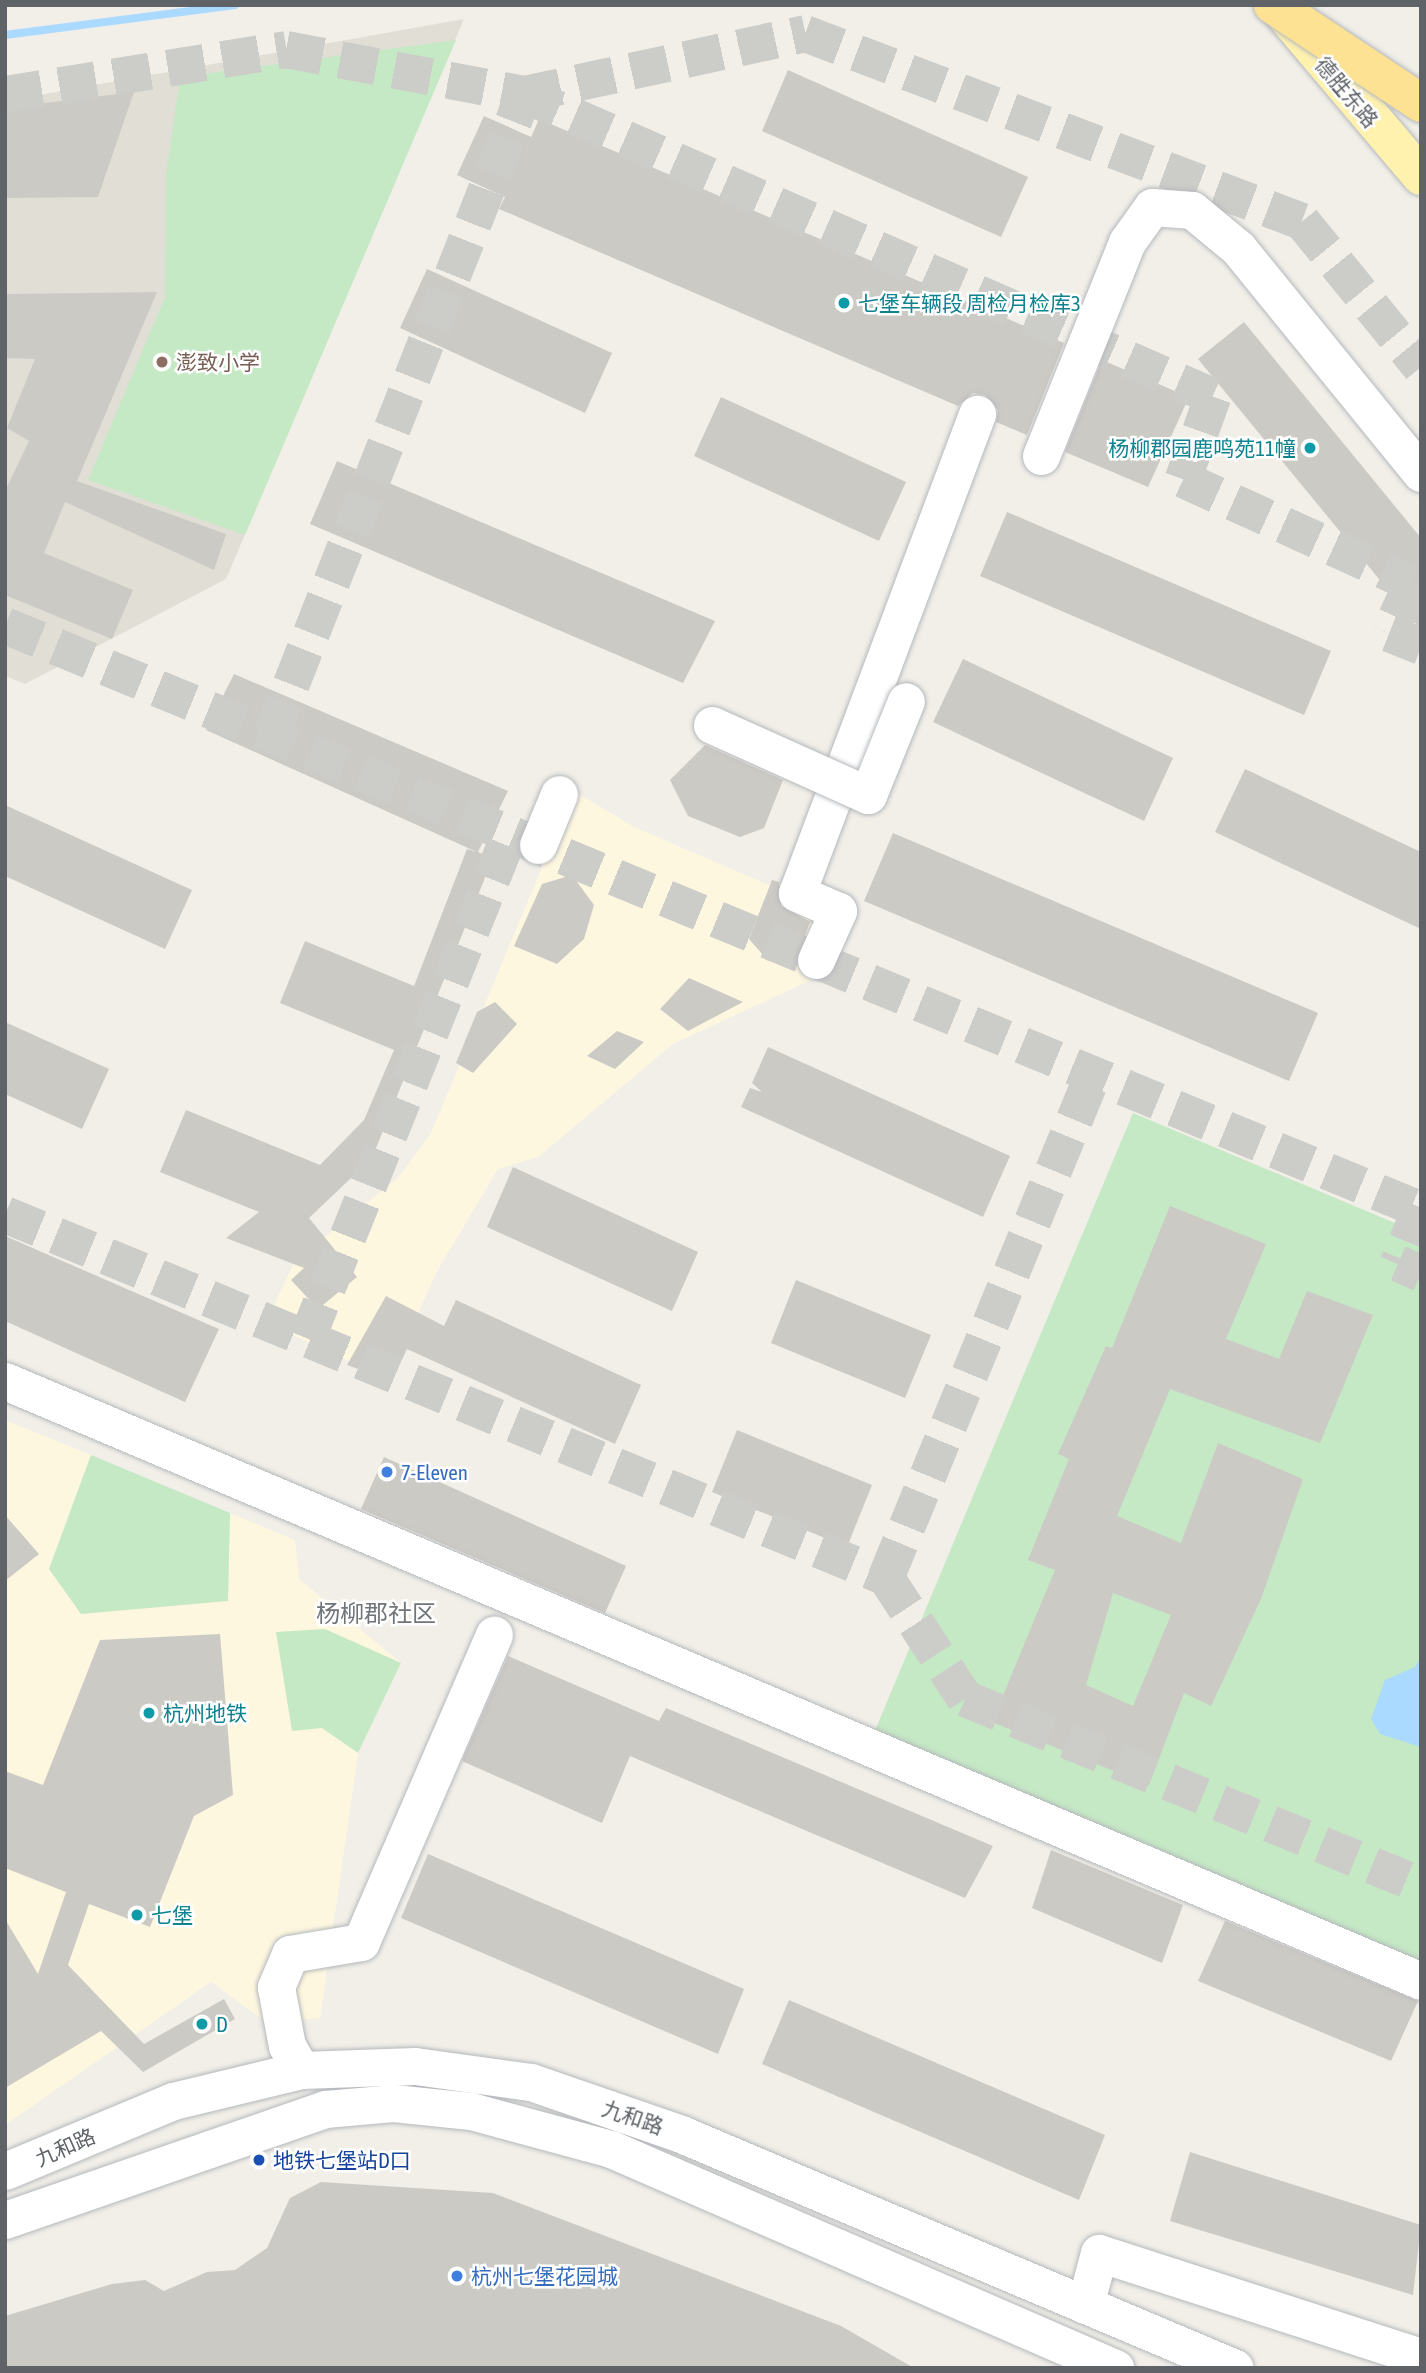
<!DOCTYPE html>
<html>
<head>
<meta charset="utf-8">
<style>
  body { margin:0 }
  #map { position:relative; width:1426px; height:2373px; overflow:hidden; background:#f1efe8; font-family:"Asap Condensed","Noto Sans SC",sans-serif }
  div>[style] { position:absolute }
  .commercial>* { inset:0; background:#fef7e0 }
  .education>* { inset:0; background:#e1ded6 }
  .green>* { inset:0; background:#c5e8c5 }
  .water>* { inset:0; background:#aadaff }
  .stream>* { height:8px; margin:-4px; padding:0 4px; transform-origin:4px; border-radius:4px; background:#aadaff }
  .building>* { inset:0; background:#cccac5 }
  .minor-tunnel>* { height:37px; margin-top:-18.5px; transform-origin:0; background:repeating-linear-gradient(90deg,#ccccc8 0 37px,transparent 0 55px) }
  .roads { filter:drop-shadow(0 0 2px #b5b8bc) drop-shadow(0 0 2px #b5b8bc) }
  .minor>* { height:37px; margin:-18.5px; padding:0 18.5px; transform-origin:18.5px; border-radius:18.5px; background:#fff }
  .major>* { height:38px; margin:-19px; padding:0 19px; transform-origin:19px; border-radius:19px; background:#fff2af }
  .bridges { filter:drop-shadow(0 0 2px #b5b8bc) drop-shadow(0 0 2px #b5b8bc) }
  .minor-bridge>* { height:37px; margin:-18.5px; padding:0 18.5px; transform-origin:18.5px; border-radius:18.5px; background:#fff }
  .highway-bridge>* { height:38px; margin:-19px; padding:0 19px; transform-origin:19px; border-radius:19px; background:#fde293 }
  .dots>* { width:19px; height:19px; translate:-50% -50%; box-sizing:border-box; border:4px solid #fff; border-radius:50% }
  span { translate:-50% -50%; white-space:nowrap; text-align:center; line-height:1.15; -webkit-text-stroke:5px #fff; paint-order:stroke }
  .street-label { font-size:21px; color:#5f6368 }
  .culture-label { font-size:21px; color:#0d838f }
  .left { translate:0 -50%; text-align:left }
  .right { translate:-100% -50%; text-align:right }
  .education-label { font-size:21px; color:#785e54 }
  .shop-label { font-size:21px; color:#366cbe }
  .transit-label { font-size:21px; color:#164399 }
  .quarter-label { font-size:24px; color:#70757a }
  .frame { position:absolute; inset:0; border:7px solid #5f6368; pointer-events:none }
</style>
</head>
<body>
<div id="map">
  <div class="commercial">
    <i style="clip-path:polygon(574px 791px,634px 827px,843px 917px,809px 981px,673px 1044px,538px 1157px,498px 1169px,437px 1271px,388px 1380px,266px 1322px,295px 1261px,399px 1177px,431px 1133px)"></i>
    <i style="clip-path:polygon(5px 1420px,91px 1455px,49px 1569px,228px 1601px,230px 1513px,295px 1540px,299px 1579px,401px 1663px,358px 1753px,320px 2018px,266px 2022px,211px 1982px,5px 2125px)"></i>
  </div>
  <div class="education">
    <i style="clip-path:polygon(464px 19px,226px 579px,25px 684px,5px 676px,5px 101px)"></i>
  </div>
  <div class="green">
    <i style="clip-path:polygon(456px 40px,245px 535px,88px 480px,165px 297px,166px 175px,180px 77px)"></i>
    <i style="clip-path:polygon(1133px 1113px,1421px 1234px,1421px 1964px,874px 1733px)"></i>
    <i style="clip-path:polygon(91px 1455px,230px 1513px,228px 1601px,81px 1614px,49px 1569px)"></i>
    <i style="clip-path:polygon(325px 1629px,401px 1663px,358px 1753px,322px 1728px,292px 1731px,276px 1632px)"></i>
  </div>
  <div class="water">
    <i style="clip-path:polygon(1421px 1657px,1421px 1747px,1380px 1734px,1371px 1719px,1385px 1680px,1415px 1667px)"></i>
  </div>
  <div class="stream">
    <i style="left:5px;top:35px;width:232px;rotate:-7.4deg"></i>
  </div>
  <div class="building">
    <i style="clip-path:polygon(788px 70px,1028px 177px,1001px 237px,762px 131px)"></i>
    <i style="clip-path:polygon(134px 92px,98px 197px,5px 198px,5px 108px)"></i>
    <i style="clip-path:polygon(484px 116px,531px 137px,539px 119px,1064px 343px,1027px 435px,996px 422px,998px 410px,985px 395px,973px 393px,958px 406px,499px 209px,505px 197px,457px 175px)"></i>
    <i style="clip-path:polygon(427px 269px,612px 353px,585px 413px,400px 328px)"></i>
    <i style="clip-path:polygon(157px 292px,77px 481px,226px 534px,214px 570px,65px 502px,44px 553px,133px 590px,112px 639px,5px 595px,5px 491px,29px 441px,7px 428px,35px 359px,5px 358px,5px 294px)"></i>
    <i style="clip-path:polygon(1244px 322px,1421px 538px,1421px 630px,1198px 359px)"></i>
    <i style="clip-path:polygon(1102px 360px,1189px 397px,1148px 487px,1065px 452px)"></i>
    <i style="clip-path:polygon(721px 397px,906px 482px,879px 541px,694px 456px)"></i>
    <i style="clip-path:polygon(337px 461px,715px 621px,683px 683px,310px 524px)"></i>
    <i style="clip-path:polygon(1007px 512px,1331px 651px,1304px 715px,980px 576px)"></i>
    <i style="clip-path:polygon(963px 659px,1173px 758px,1144px 821px,933px 722px)"></i>
    <i style="clip-path:polygon(234px 674px,508px 791px,478px 852px,493px 858px,372px 1158px,309px 1218px,357px 1277px,318px 1309px,291px 1280px,304px 1268px,226px 1238px,259px 1212px,160px 1172px,186px 1110px,320px 1165px,364px 1120px,394px 1050px,280px 1003px,305px 941px,414px 986px,467px 849px,477px 852px,206px 730px)"></i>
    <i style="clip-path:polygon(705px 745px,783px 780px,764px 828px,740px 837px,688px 816px,670px 780px)"></i>
    <i style="clip-path:polygon(1245px 769px,1421px 852px,1421px 929px,1215px 832px)"></i>
    <i style="clip-path:polygon(5px 805px,192px 890px,165px 949px,5px 876px)"></i>
    <i style="clip-path:polygon(893px 833px,1318px 1013px,1289px 1081px,864px 901px)"></i>
    <i style="clip-path:polygon(572px 875px,594px 905px,584px 939px,557px 964px,514px 946px,542px 884px)"></i>
    <i style="clip-path:polygon(772px 880px,779px 882px,781px 906px,810px 922px,795px 962px,768px 961px,749px 939px)"></i>
    <i style="clip-path:polygon(689px 978px,743px 1002px,688px 1031px,660px 1009px)"></i>
    <i style="clip-path:polygon(495px 1002px,517px 1024px,473px 1073px,456px 1063px,477px 1012px)"></i>
    <i style="clip-path:polygon(5px 1022px,109px 1069px,82px 1129px,5px 1094px)"></i>
    <i style="clip-path:polygon(617px 1031px,644px 1042px,615px 1069px,587px 1056px)"></i>
    <i style="clip-path:polygon(768px 1047px,1010px 1156px,983px 1217px,741px 1107px,750px 1088px,762px 1092px,752px 1083px)"></i>
    <i style="clip-path:polygon(513px 1167px,698px 1252px,672px 1311px,487px 1227px)"></i>
    <i style="clip-path:polygon(evenodd,1170px 1206px,1266px 1244px,1226px 1339px,1279px 1359px,1307px 1291px,1373px 1315px,1320px 1443px,1170px 1389px,1117px 1516px,1181px 1543px,1218px 1443px,1303px 1479px,1261px 1599px,1211px 1706px,1184px 1693px,1149px 1785px,992px 1722px,1055px 1570px,1028px 1560px,1069px 1459px,1058px 1454px,1106px 1346px,1112px 1348px,1170px 1206px,1113px 1593px,1171px 1615px,1133px 1706px,1086px 1685px,1113px 1593px)"></i>
    <i style="clip-path:polygon(5px 1236px,219px 1329px,185px 1402px,5px 1321px)"></i>
    <i style="clip-path:polygon(796px 1280px,931px 1335px,905px 1398px,771px 1343px)"></i>
    <i style="clip-path:polygon(386px 1296px,444px 1326px,456px 1300px,641px 1385px,615px 1444px,407px 1349px,392px 1381px,347px 1365px)"></i>
    <i style="clip-path:polygon(737px 1430px,872px 1485px,847px 1547px,712px 1492px)"></i>
    <i style="clip-path:polygon(384px 1457px,626px 1566px,605px 1613px,361px 1509px)"></i>
    <i style="clip-path:polygon(5px 1515px,39px 1554px,5px 1581px)"></i>
    <i style="clip-path:polygon(220px 1634px,233px 1795px,194px 1816px,150px 1927px,89px 1904px,68px 1965px,144px 2044px,224px 1999px,235px 2019px,143px 2072px,101px 2031px,5px 2088px,5px 1919px,38px 1974px,66px 1892px,5px 1868px,5px 1771px,43px 1785px,100px 1640px)"></i>
    <i style="clip-path:polygon(508px 1656px,659px 1721px,666px 1708px,993px 1846px,965px 1898px,630px 1756px,602px 1823px,462px 1761px)"></i>
    <i style="clip-path:polygon(1051px 1850px,1183px 1905px,1162px 1963px,1032px 1908px)"></i>
    <i style="clip-path:polygon(428px 1854px,744px 1989px,718px 2054px,401px 1918px)"></i>
    <i style="clip-path:polygon(1225px 1921px,1418px 2001px,1391px 2061px,1198px 1981px)"></i>
    <i style="clip-path:polygon(789px 2000px,1105px 2135px,1079px 2200px,762px 2064px)"></i>
    <i style="clip-path:polygon(1190px 2152px,1421px 2225px,1413px 2295px,1170px 2221px)"></i>
    <i style="clip-path:polygon(321px 2182px,493px 2193px,841px 2326px,914px 2368px,5px 2368px,5px 2316px,112px 2284px,145px 2280px,164px 2291px,207px 2272px,235px 2270px,267px 2248px,290px 2198px)"></i>
  </div>
  <div class="minor-tunnel">
    <i style="left:5px;top:94px;width:285px;rotate:-9.1deg"></i>
    <i style="left:286px;top:49px;width:242px;rotate:10.7deg"></i>
    <i style="left:524px;top:94px;width:288px;rotate:-12.2deg"></i>
    <i style="left:805px;top:33px;width:531px;rotate:20.72deg"></i>
    <i style="left:1302px;top:221px;width:188px;rotate:50.8deg"></i>
    <i style="left:5px;top:625px;width:1531px;rotate:22.43deg"></i>
    <i style="left:271px;top:735px;width:689px;rotate:-68.46deg"></i>
    <i style="left:524px;top:94px;width:752px;rotate:23.67deg"></i>
    <i style="left:1213px;top:396px;width:88px;rotate:109.9deg"></i>
    <i style="left:1183px;top:479px;width:252px;rotate:24.4deg"></i>
    <i style="left:1412px;top:583px;width:55px;rotate:114.7deg"></i>
    <i style="left:1389px;top:633px;width:35px;rotate:22deg"></i>
    <i style="left:1421px;top:1207px;width:61px;rotate:112.3deg"></i>
    <i style="left:1398px;top:1263px;width:25px;rotate:23deg"></i>
    <i style="left:5px;top:1214px;width:953px;rotate:22.39deg"></i>
    <i style="left:886px;top:1577px;width:544px;rotate:-67.63deg"></i>
    <i style="left:307px;top:1338px;width:544px;rotate:-68.1deg"></i>
    <i style="left:886px;top:1577px;width:145px;rotate:56.9deg"></i>
    <i style="left:965px;top:1698px;width:493px;rotate:22.3deg"></i>
  </div>
  <div class="roads">
    <div class="minor">
      <i style="left:538px;top:845px;width:55px;rotate:-67.6deg"></i>
      <i style="left:816px;top:960px;width:54px;rotate:-65.8deg"></i>
      <i style="left:838px;top:911px;width:45px;rotate:-156.3deg"></i>
      <i style="left:797px;top:893px;width:512px;rotate:-69.4deg"></i>
      <i style="left:5px;top:1381px;width:1538px;rotate:22.96deg"></i>
      <i style="left:301px;top:2070px;width:28px;rotate:-120deg"></i>
      <i style="left:287px;top:2046px;width:60px;rotate:-100.6deg"></i>
      <i style="left:276px;top:1987px;width:36px;rotate:-67deg"></i>
      <i style="left:290px;top:1954px;width:72px;rotate:-9.6deg"></i>
      <i style="left:361px;top:1942px;width:335px;rotate:-66.6deg"></i>
      <i style="left:5px;top:2171px;width:182px;rotate:-22.6deg"></i>
      <i style="left:173px;top:2101px;width:132px;rotate:-13.6deg"></i>
      <i style="left:301px;top:2070px;width:114px;rotate:-2deg"></i>
      <i style="left:415px;top:2066px;width:117px;rotate:7.9deg"></i>
      <i style="left:531px;top:2082px;width:159px;rotate:19.1deg"></i>
      <i style="left:681px;top:2134px;width:601px;rotate:22.9deg"></i>
      <i style="left:5px;top:2220px;width:339px;rotate:-19.1deg"></i>
      <i style="left:325px;top:2109px;width:68px;rotate:-5deg"></i>
      <i style="left:393px;top:2103px;width:78px;rotate:5.9deg"></i>
      <i style="left:471px;top:2111px;width:145px;rotate:15.2deg"></i>
      <i style="left:611px;top:2149px;width:550px;rotate:23.49deg"></i>
      <i style="left:1085px;top:2305px;width:54px;rotate:-74.9deg"></i>
      <i style="left:1099px;top:2253px;width:338px;rotate:17.9deg"></i>
    </div>
    <div class="major">
      <i style="left:1285px;top:15px;width:211px;rotate:49.8deg"></i>
    </div>
  </div>
  <div class="bridges">
    <div class="minor-bridge">
      <i style="left:1041px;top:456px;width:231px;rotate:-68.1deg"></i>
      <i style="left:1127px;top:242px;width:43px;rotate:-54.5deg"></i>
      <i style="left:1152px;top:207px;width:40px;rotate:4.3deg"></i>
      <i style="left:1192px;top:210px;width:60px;rotate:39.6deg"></i>
      <i style="left:1238px;top:248px;width:290px;rotate:50.9deg"></i>
      <i style="left:712px;top:725px;width:171px;rotate:24.2deg"></i>
      <i style="left:868px;top:795px;width:101px;rotate:-68deg"></i>
    </div>
    <div class="highway-bridge">
      <i style="left:1273px;top:5px;width:178px;rotate:33.5deg"></i>
    </div>
  </div>
  <div class="dots">
    <i style="left:844px;top:303px;background:#0f9aa8"></i>
    <i style="left:162px;top:362px;background:#8d6e63"></i>
    <i style="left:1310px;top:448px;background:#0f9aa8"></i>
    <i style="left:387px;top:1472px;background:#3f7fe0"></i>
    <i style="left:149px;top:1713px;background:#0f9aa8"></i>
    <i style="left:137px;top:1915px;background:#0f9aa8"></i>
    <i style="left:202px;top:2024px;background:#0f9aa8"></i>
    <i style="left:259px;top:2160px;background:#1a4fb4"></i>
    <i style="left:457px;top:2276px;background:#3f7fe0"></i>
  </div>
  <div class="street-label">
    <span style="left:1347px;top:92px;rotate:50deg">德胜东路</span>
    <span style="left:633px;top:2117px;rotate:19deg">九和路</span>
    <span style="left:65px;top:2147px;rotate:-24deg">九和路</span>
  </div>
  <div class="culture-label">
    <span class="left" style="left:858px;top:303px">七堡车辆段 周检月检库3</span>
    <span class="right" style="left:1296px;top:448px">杨柳郡园鹿鸣苑11幢</span>
    <span class="left" style="left:163px;top:1713px">杭州地铁</span>
    <span class="left" style="left:151px;top:1915px">七堡</span>
    <span class="left" style="left:216px;top:2024px">D</span>
  </div>
  <div class="education-label">
    <span class="left" style="left:176px;top:362px">澎致小学</span>
  </div>
  <div class="shop-label">
    <span class="left" style="left:401px;top:1472px">7-Eleven</span>
    <span class="left" style="left:471px;top:2276px">杭州七堡花园城</span>
  </div>
  <div class="transit-label">
    <span class="left" style="left:273px;top:2160px">地铁七堡站D口</span>
  </div>
  <div class="quarter-label">
    <span style="left:376px;top:1614px">杨柳郡社区</span>
  </div>
  <div class="frame"></div>
</div>
</body>
</html>
